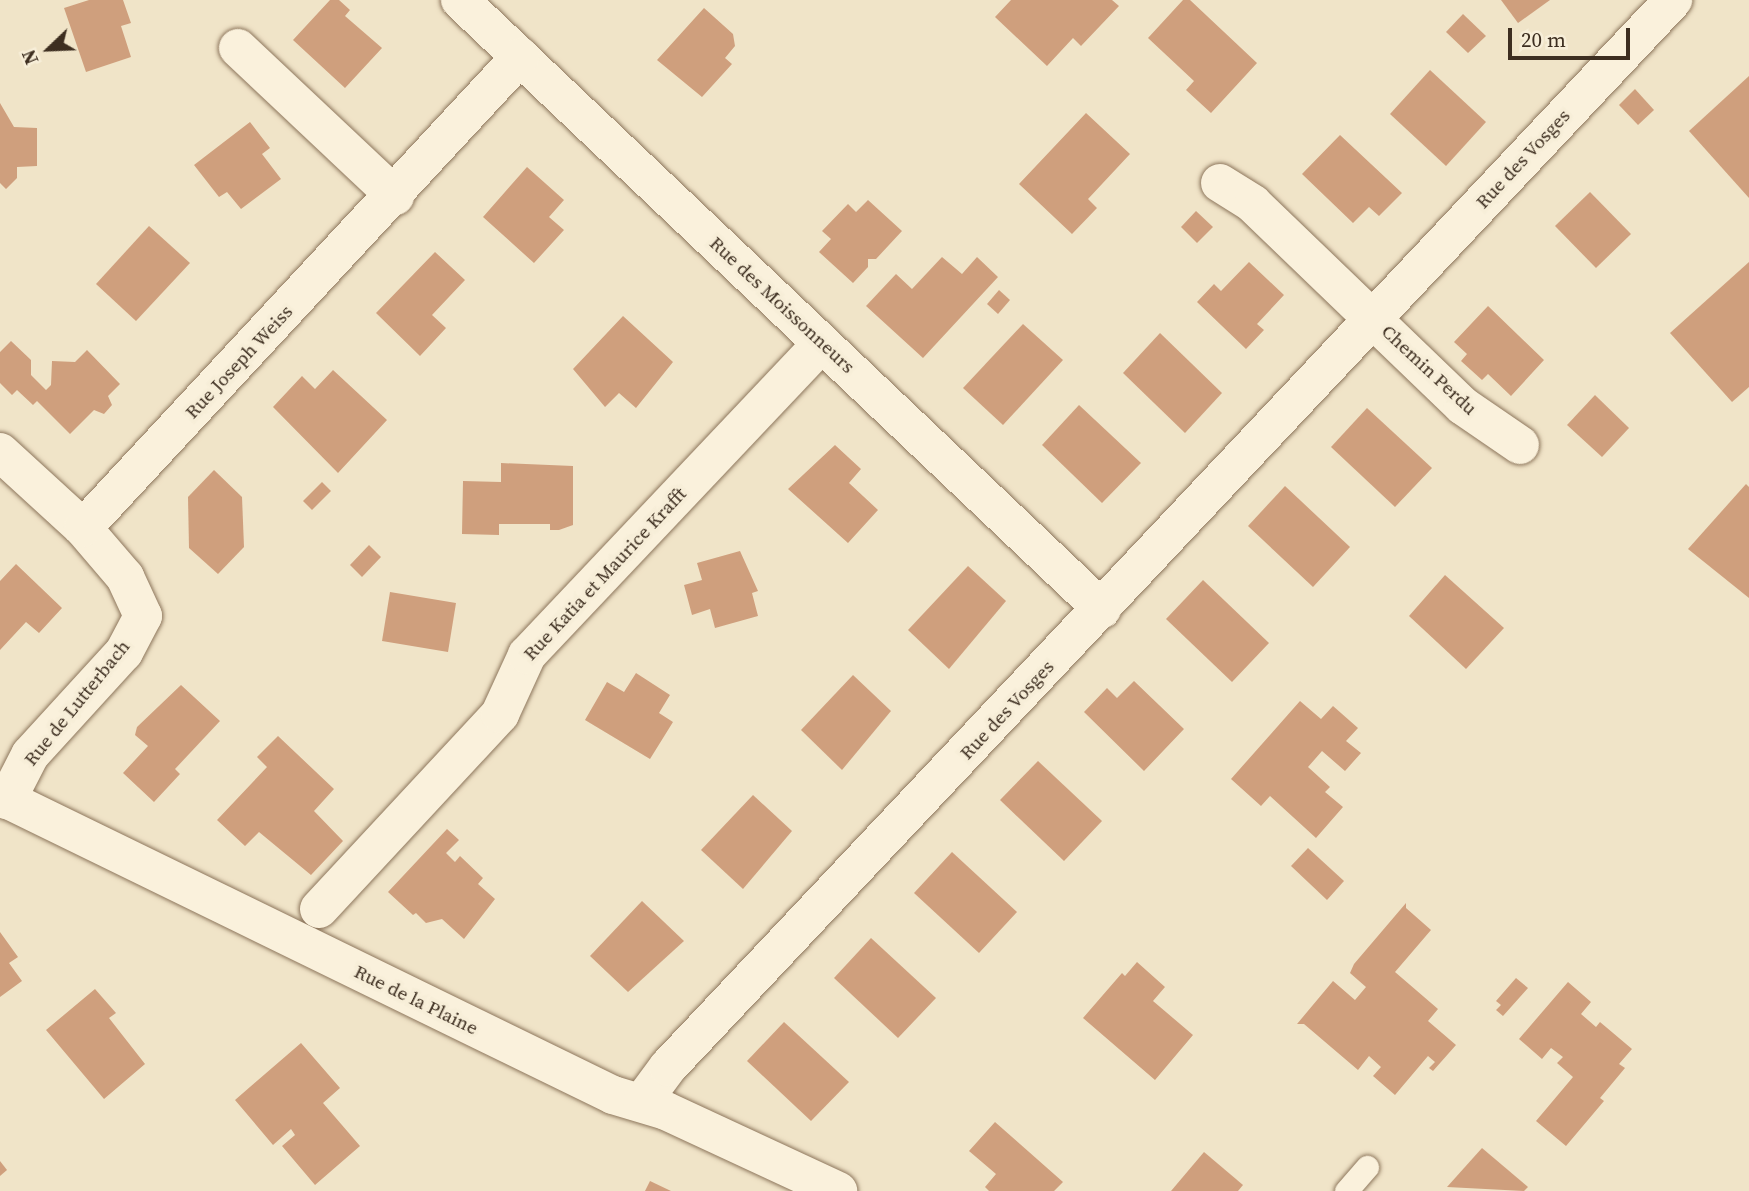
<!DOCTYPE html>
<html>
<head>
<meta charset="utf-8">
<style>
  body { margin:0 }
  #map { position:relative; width:1749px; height:1191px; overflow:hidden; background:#f0e4c8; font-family:"Source Serif 4",serif }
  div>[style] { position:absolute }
  .building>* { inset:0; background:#cf9f7d }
  .roads { filter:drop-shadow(0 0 2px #8d765c) drop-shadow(0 0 2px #8d765c) }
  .service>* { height:23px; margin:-11.5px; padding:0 11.5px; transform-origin:11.5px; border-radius:11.5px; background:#faf1dc }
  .minor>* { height:38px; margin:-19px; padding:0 19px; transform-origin:19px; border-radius:19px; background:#faf1dc }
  span { translate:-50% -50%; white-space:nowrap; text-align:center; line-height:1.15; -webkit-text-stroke:7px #f7eed8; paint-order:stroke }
  .street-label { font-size:19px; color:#3d2e20 }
  .north { position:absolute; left:14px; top:14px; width:70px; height:70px; -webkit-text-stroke:5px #f7eed8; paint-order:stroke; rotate:247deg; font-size:19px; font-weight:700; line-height:28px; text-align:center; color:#3d2e20 }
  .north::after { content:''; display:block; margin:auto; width:24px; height:32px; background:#3d2e20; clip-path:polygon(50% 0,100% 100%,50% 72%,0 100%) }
  .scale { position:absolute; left:1508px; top:28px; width:122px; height:32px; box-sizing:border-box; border:4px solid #3d2e20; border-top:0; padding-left:9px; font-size:21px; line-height:24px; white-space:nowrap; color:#3d2e20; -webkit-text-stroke:5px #f7eed8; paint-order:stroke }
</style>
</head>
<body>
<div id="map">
  <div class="building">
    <i style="clip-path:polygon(89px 0,123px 0,131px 23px,121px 26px,131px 57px,86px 72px,64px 8px)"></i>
    <i style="clip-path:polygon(330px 0,339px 0,350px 10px,345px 16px,382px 48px,345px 88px,293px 40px)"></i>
    <i style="clip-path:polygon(1011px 0,1112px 0,1119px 6px,1081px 46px,1073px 38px,1047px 66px,995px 17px)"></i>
    <i style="clip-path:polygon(1183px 0,1190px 0,1257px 63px,1211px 113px,1186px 90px,1194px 81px,1148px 38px)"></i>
    <i style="clip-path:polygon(1501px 0,1550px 0,1518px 23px)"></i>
    <i style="clip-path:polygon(704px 8px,733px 34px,735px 46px,725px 58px,732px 64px,702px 97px,657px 60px)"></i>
    <i style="clip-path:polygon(1463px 14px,1486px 36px,1468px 53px,1446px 32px)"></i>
    <i style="clip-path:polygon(1430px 70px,1486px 122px,1446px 166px,1390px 114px)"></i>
    <i style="clip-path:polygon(1749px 76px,1749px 198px,1689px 131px)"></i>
    <i style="clip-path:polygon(1635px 89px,1654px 110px,1638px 125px,1619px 105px)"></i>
    <i style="clip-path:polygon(0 103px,14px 127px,37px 128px,37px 166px,17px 167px,17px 178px,6px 189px,0 183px)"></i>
    <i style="clip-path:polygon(1086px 113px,1130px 154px,1088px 199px,1097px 208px,1072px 234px,1019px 184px)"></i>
    <i style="clip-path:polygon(250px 122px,270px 148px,262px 154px,281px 179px,241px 209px,227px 192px,219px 197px,194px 165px)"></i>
    <i style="clip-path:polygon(1340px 135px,1402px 193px,1379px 216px,1369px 207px,1353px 223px,1302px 174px)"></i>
    <i style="clip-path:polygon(527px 167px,564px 200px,549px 217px,564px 230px,534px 263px,483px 217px)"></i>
    <i style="clip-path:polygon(1590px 192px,1631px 234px,1596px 268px,1555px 226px)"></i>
    <i style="clip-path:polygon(868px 200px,902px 231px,876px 259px,868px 259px,868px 267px,853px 283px,819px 252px,831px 239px,822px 231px,848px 204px,856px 212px)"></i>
    <i style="clip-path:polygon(1196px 211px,1213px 227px,1197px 243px,1181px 227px)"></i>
    <i style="clip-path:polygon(149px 226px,190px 263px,136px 321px,96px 284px)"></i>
    <i style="clip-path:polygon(435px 252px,465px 280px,432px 315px,446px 328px,420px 356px,376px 313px)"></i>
    <i style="clip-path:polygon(942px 257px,962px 274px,977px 257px,998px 277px,923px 358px,866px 306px,896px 274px,912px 289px)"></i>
    <i style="clip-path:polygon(1249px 262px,1284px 295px,1257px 324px,1264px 330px,1246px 349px,1197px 302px,1214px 284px,1221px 291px)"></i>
    <i style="clip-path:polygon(1749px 262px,1749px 387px,1732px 402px,1670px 333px)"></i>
    <i style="clip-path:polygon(999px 290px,1010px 300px,998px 314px,987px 304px)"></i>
    <i style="clip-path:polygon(1488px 306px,1544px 360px,1511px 396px,1488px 374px,1482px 380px,1461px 361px,1467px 354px,1454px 342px)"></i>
    <i style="clip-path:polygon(623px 316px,673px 362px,636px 408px,619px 393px,605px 407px,573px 369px)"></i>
    <i style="clip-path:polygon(1023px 324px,1063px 360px,1003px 425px,963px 388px)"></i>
    <i style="clip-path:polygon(1160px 333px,1222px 393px,1185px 433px,1123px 373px)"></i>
    <i style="clip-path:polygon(11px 341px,31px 360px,31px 375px,46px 390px,51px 385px,52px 361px,75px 362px,87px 350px,120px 384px,108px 396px,112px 405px,104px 414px,94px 410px,70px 434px,37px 401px,33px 405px,17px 390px,12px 395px,0 383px,0 352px)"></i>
    <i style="clip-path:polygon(333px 370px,387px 420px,338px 473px,273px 407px,302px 376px,315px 389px)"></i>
    <i style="clip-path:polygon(1595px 395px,1629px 428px,1602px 457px,1567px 425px)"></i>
    <i style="clip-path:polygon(1079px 405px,1141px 463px,1102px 503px,1042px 445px)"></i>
    <i style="clip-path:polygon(1367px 408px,1432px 468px,1395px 507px,1331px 447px)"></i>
    <i style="clip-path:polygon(835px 445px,861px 469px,849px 483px,878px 510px,848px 543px,788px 489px)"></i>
    <i style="clip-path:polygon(501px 463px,573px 466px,573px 525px,559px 530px,550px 530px,550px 524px,499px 524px,499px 535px,462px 534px,463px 481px,501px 482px)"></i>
    <i style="clip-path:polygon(214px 470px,242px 497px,244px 547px,218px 574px,189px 548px,188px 497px)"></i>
    <i style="clip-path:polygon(322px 482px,331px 491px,312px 510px,303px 501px)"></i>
    <i style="clip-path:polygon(1746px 484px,1749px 487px,1749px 598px,1688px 549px)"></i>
    <i style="clip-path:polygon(1285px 486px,1350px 547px,1313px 587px,1248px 526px)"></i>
    <i style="clip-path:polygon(369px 545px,381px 557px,362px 577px,350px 565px)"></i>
    <i style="clip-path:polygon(740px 551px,758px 591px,752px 593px,758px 616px,715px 628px,710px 609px,692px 615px,684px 585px,702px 580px,697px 563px)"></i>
    <i style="clip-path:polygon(16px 564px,62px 608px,39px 633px,26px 622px,0 650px,0 581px)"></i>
    <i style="clip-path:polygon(968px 566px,1006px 601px,949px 669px,908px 630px)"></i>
    <i style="clip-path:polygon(1445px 575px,1504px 628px,1466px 669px,1409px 616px)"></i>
    <i style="clip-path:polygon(1203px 580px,1269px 643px,1232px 682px,1166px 619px)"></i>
    <i style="clip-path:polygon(390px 592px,456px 603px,448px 652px,382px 641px)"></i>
    <i style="clip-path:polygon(636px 673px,670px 695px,659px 713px,673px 722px,650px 759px,585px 720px,607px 682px,624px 692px)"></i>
    <i style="clip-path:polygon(853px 675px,891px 711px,842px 770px,801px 730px)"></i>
    <i style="clip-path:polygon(1134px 681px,1184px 729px,1144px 771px,1084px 712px,1107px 688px,1117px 698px)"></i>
    <i style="clip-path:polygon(181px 685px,220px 721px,175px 769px,180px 774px,154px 802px,123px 773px,148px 746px,135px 735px,137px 727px)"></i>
    <i style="clip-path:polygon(1300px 701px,1321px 719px,1333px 706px,1358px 728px,1346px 741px,1361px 753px,1345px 771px,1322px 751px,1308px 767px,1330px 787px,1325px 792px,1343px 807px,1316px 838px,1270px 796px,1261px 806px,1231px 779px)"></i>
    <i style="clip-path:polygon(278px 736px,334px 789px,314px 811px,343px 841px,311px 875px,259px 832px,245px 846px,217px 820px,267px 767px,257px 757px)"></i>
    <i style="clip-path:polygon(1038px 761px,1102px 821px,1064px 861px,1000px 800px)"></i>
    <i style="clip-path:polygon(753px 795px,792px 831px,743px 889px,701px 850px)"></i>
    <i style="clip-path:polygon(447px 829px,459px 840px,446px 853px,455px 862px,460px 856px,483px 878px,478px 884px,495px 899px,464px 939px,442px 919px,426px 923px,416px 913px,413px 915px,388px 892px)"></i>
    <i style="clip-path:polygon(1308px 848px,1344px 881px,1327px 900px,1291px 866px)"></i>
    <i style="clip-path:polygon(952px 852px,1017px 912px,979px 953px,914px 893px)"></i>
    <i style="clip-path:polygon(642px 901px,684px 941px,628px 992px,590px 956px)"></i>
    <i style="clip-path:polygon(1406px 903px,1406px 908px,1431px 930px,1395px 972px,1438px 1009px,1428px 1021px,1456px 1045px,1433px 1071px,1429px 1068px,1435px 1062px,1428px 1056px,1395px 1095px,1373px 1076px,1381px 1067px,1369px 1056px,1358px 1070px,1304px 1024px,1297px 1024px,1333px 981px,1355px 1000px,1366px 987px,1350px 973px,1354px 964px)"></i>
    <i style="clip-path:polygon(0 932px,18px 957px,9px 963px,22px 981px,0 997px)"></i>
    <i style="clip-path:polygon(871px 938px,936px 998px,898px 1038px,834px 978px)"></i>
    <i style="clip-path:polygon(1137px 962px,1165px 987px,1153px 1001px,1193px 1035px,1155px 1080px,1083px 1018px,1122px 973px,1125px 976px)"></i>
    <i style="clip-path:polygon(1516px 978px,1528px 988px,1503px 1016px,1496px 1010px,1501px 1005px,1496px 1001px)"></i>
    <i style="clip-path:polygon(1568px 982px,1591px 1002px,1581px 1014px,1596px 1027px,1600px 1022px,1632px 1049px,1619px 1064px,1625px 1068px,1600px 1098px,1604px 1101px,1566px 1146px,1536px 1121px,1573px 1077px,1557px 1063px,1563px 1057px,1551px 1048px,1542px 1059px,1519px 1039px)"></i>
    <i style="clip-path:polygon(95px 989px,116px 1013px,109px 1018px,145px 1064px,104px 1099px,46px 1030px)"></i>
    <i style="clip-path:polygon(784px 1022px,849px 1082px,811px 1121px,747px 1061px)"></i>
    <i style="clip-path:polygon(301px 1043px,340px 1088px,323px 1103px,360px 1146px,315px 1185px,282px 1146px,295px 1135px,291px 1129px,273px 1145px,235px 1100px)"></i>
    <i style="clip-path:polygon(995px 1122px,1063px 1182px,1054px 1191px,989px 1191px,985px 1187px,996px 1174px,969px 1151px)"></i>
    <i style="clip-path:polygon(1482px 1148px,1528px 1187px,1524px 1191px,1447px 1187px)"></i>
    <i style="clip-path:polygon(1204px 1152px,1243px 1185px,1238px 1191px,1171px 1191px)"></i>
    <i style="clip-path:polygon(0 1161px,7px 1170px,0 1176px)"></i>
    <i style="clip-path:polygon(650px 1181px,671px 1191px,645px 1191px)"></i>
  </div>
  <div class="roads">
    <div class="service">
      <i style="left:1346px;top:1191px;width:32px;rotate:-49deg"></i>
    </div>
    <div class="minor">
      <i style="left:460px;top:0;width:885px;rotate:43.49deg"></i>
      <i style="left:238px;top:48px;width:216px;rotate:43.3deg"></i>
      <i style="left:1220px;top:183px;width:39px;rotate:32deg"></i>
      <i style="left:1253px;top:204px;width:291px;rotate:43.9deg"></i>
      <i style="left:1463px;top:406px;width:69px;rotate:34.4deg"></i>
      <i style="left:0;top:452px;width:113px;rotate:42.5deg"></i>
      <i style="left:83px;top:528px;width:65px;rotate:49.4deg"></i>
      <i style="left:125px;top:577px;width:43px;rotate:65.2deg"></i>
      <i style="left:143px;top:616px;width:41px;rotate:117.8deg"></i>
      <i style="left:124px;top:652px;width:139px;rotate:132.4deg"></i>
      <i style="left:30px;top:755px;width:51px;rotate:117.1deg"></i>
      <i style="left:83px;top:528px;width:643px;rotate:-47.14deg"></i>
      <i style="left:0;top:796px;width:682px;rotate:26deg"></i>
      <i style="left:613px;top:1095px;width:55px;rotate:16.8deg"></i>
      <i style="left:666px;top:1111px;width:190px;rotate:24.9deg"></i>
      <i style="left:319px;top:909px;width:266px;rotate:-47.1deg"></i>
      <i style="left:500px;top:714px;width:65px;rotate:-65.4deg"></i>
      <i style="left:527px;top:655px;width:429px;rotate:-46.6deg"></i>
      <i style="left:642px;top:1102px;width:44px;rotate:-53.4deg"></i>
      <i style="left:668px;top:1067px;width:1466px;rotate:-46.71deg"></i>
    </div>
  </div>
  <div class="street-label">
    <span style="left:1523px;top:159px;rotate:-47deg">Rue des Vosges</span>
    <span style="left:782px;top:305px;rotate:43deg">Rue des Moissonneurs</span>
    <span style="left:239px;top:362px;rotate:-47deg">Rue Joseph Weiss</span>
    <span style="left:1429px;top:370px;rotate:43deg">Chemin Perdu</span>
    <span style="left:605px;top:574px;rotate:-47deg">Rue Katia et Maurice Krafft</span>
    <span style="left:77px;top:703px;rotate:-51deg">Rue de Lutterbach</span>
    <span style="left:1007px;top:710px;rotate:-47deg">Rue des Vosges</span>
    <span style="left:416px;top:1000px;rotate:26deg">Rue de la Plaine</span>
  </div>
  <div class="north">N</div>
  <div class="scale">20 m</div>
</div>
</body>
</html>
